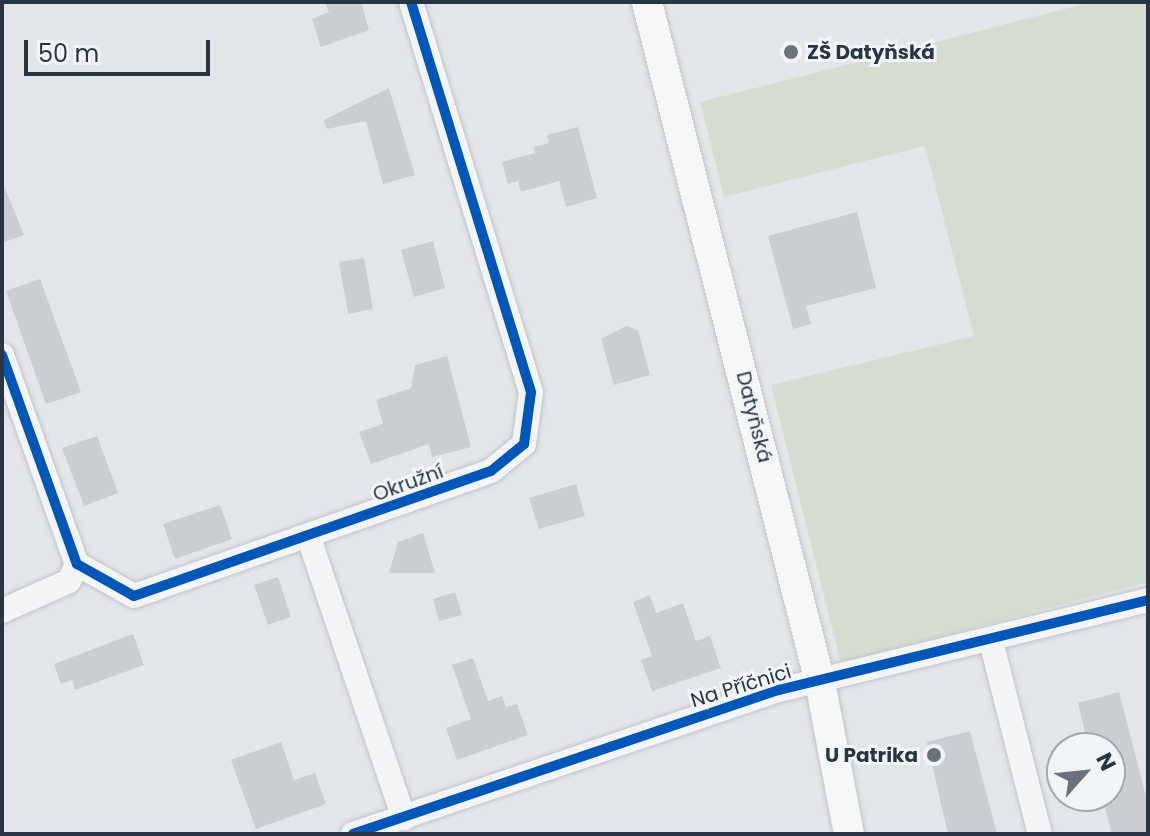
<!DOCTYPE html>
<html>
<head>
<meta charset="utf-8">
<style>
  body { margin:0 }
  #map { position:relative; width:1150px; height:836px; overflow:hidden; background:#e3e6e8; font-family:Poppins,sans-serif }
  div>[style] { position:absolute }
  .green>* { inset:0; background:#d5ddd3 }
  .building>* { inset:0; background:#cbced1 }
  .roads { filter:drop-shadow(0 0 2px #c1c4c6) drop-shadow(0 0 2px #c1c4c6) }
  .minor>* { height:24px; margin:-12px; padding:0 12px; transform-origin:12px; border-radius:12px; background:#f2f4f5 }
  .major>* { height:30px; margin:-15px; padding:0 15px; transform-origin:15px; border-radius:15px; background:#f6f7f7 }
  .cycleway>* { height:10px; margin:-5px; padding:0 5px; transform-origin:5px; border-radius:5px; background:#0057b8 }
  .dots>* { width:22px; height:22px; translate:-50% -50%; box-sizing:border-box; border:4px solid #f1f5f8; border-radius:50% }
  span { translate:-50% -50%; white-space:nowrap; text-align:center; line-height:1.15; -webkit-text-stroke:6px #f1f5f8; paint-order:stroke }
  .poi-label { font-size:20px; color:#293543; font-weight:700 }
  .left { translate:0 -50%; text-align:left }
  .right { translate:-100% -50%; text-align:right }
  .street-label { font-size:20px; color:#293543 }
  .frame { position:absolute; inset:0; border:4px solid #293543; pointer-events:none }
  .north { position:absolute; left:1046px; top:732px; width:80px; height:80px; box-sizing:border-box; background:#f1f5f8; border:2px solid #a1a8b0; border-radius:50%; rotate:63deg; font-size:22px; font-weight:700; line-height:32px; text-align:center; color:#293543 }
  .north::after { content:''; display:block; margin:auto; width:28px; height:36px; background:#6a737d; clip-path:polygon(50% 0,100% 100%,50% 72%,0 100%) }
  .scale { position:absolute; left:24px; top:40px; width:186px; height:36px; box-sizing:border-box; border:4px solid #293543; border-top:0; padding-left:10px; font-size:24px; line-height:28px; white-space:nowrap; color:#293543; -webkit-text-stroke:6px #f1f5f8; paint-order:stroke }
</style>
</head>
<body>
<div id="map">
  <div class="green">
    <i style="clip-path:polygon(1092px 2px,1148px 2px,1148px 582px,841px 663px,771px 385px,974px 336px,925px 146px,724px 197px,700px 102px)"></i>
  </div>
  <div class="building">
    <i style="clip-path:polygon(325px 2px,361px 2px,369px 30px,321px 47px,312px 19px,329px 12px)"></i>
    <i style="clip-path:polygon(389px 88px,415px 175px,383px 184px,366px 121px,327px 129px,324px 120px)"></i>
    <i style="clip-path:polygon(578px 127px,597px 198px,566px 207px,559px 181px,521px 192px,518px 181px,508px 184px,502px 162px,535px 153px,533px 147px,549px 143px,547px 135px)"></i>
    <i style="clip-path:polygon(2px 181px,24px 235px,2px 243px)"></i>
    <i style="clip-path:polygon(857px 212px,876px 288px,806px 306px,811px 324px,793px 329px,768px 236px)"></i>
    <i style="clip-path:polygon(433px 241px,445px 288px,414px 297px,401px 250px)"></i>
    <i style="clip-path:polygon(364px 258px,373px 309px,348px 314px,339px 262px)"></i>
    <i style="clip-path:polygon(40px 279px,81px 392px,46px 404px,6px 291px)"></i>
    <i style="clip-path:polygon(626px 326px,638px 330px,650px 375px,614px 385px,601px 339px)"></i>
    <i style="clip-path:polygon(447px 356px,471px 447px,432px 457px,429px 444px,371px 464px,359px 432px,383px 424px,376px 400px,411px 388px,415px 365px)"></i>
    <i style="clip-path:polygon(97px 436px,118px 493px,84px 506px,62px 448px)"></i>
    <i style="clip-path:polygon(576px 484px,585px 516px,539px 529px,529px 498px)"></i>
    <i style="clip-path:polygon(220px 505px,232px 539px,175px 559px,163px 524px)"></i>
    <i style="clip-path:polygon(423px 533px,435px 573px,389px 573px,398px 542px)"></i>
    <i style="clip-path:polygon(278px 577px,291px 617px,268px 625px,254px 585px)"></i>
    <i style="clip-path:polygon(455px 592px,462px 615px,439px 621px,433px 599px)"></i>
    <i style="clip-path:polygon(650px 595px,656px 613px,683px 603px,696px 641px,710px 636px,721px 668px,652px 691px,641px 660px,652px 656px,633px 602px)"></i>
    <i style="clip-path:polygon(133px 634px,144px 665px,75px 690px,72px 680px,61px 684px,54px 664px)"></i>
    <i style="clip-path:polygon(473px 658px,488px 701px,502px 696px,506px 707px,517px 704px,528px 735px,457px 760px,446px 728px,471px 719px,452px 665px)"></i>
    <i style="clip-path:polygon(1119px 692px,1148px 804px,1148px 834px,1112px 834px,1102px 796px,1110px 796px,1110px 748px,1089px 748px,1078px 703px)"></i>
    <i style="clip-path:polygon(970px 731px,997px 834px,948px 834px,941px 804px,927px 742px)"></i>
    <i style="clip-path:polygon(281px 742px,294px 780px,315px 773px,326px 804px,256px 829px,231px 760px)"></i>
  </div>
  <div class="roads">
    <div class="minor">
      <i style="left:2px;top:355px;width:222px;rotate:70.3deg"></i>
      <i style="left:77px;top:564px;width:65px;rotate:29.3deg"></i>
      <i style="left:134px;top:596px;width:378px;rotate:-19.3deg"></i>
      <i style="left:491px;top:471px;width:43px;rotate:-39.3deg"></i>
      <i style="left:524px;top:444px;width:52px;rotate:-82.3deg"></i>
      <i style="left:531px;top:392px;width:408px;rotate:-107.1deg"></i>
      <i style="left:309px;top:538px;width:296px;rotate:71.3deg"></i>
      <i style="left:2px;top:611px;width:73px;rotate:-24.1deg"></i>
      <i style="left:69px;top:581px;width:19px;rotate:-65deg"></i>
      <i style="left:991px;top:641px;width:199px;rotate:75.8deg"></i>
      <i style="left:353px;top:834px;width:450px;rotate:-18.7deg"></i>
      <i style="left:779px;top:690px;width:380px;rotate:-13.7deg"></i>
    </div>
    <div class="major">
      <i style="left:647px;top:2px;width:702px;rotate:75.73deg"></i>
      <i style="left:820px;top:682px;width:155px;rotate:79.2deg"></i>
    </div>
  </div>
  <div class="cycleway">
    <i style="left:2px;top:355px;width:222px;rotate:70.3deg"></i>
    <i style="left:77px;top:564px;width:65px;rotate:29.3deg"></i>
    <i style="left:134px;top:596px;width:378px;rotate:-19.3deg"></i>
    <i style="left:491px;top:471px;width:43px;rotate:-39.3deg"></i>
    <i style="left:524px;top:444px;width:52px;rotate:-82.3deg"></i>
    <i style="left:531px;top:392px;width:408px;rotate:-107.1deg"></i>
    <i style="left:353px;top:834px;width:450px;rotate:-18.7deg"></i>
    <i style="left:779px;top:690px;width:380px;rotate:-13.7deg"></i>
  </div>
  <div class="dots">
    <i style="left:791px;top:52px;background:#6a737d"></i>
    <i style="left:934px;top:755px;background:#6a737d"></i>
  </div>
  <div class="poi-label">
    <span class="left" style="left:807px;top:52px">ZŠ Datyňská</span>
    <span class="right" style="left:918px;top:755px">U Patrika</span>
  </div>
  <div class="street-label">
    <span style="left:754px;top:417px;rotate:76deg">Datyňská</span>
    <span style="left:408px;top:483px;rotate:-20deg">Okružní</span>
    <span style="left:741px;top:686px;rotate:-17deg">Na Příčnici</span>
  </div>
  <div class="frame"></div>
  <div class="north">N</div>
  <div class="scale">50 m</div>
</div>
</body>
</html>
